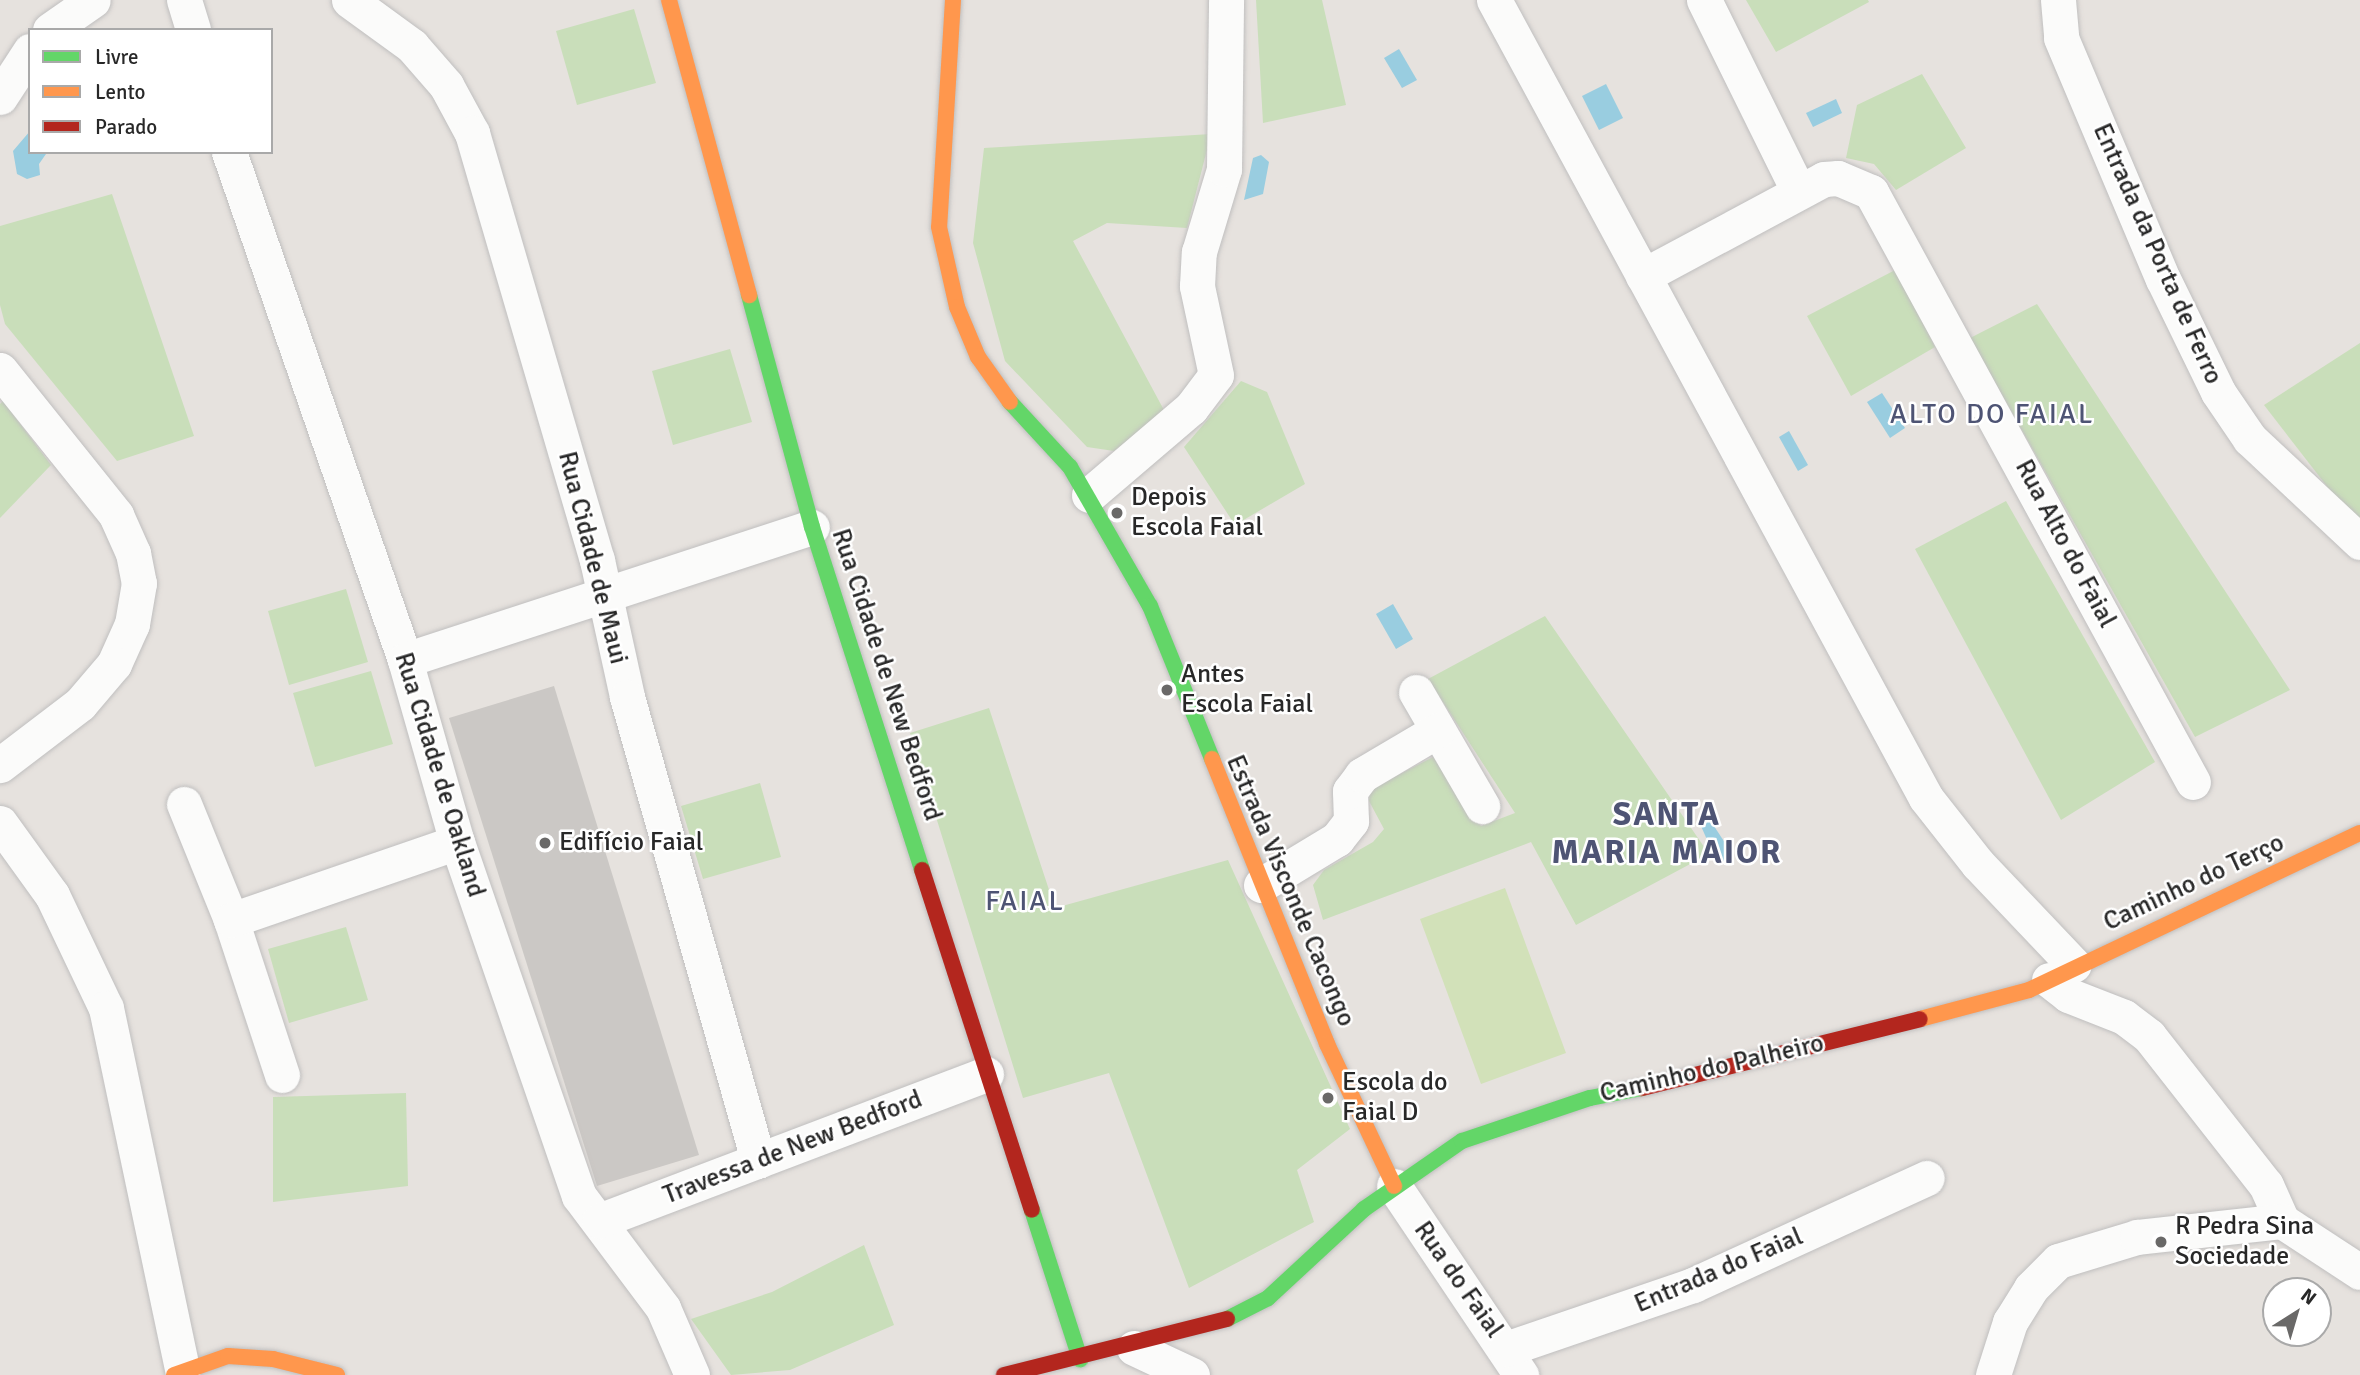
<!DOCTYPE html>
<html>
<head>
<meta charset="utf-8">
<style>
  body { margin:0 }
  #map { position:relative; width:2360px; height:1375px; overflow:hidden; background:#e6e2de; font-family:Signika,sans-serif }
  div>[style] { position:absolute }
  .green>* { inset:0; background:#c9deba }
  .pitch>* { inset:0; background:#d2e1b9 }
  .water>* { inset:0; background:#99cde0 }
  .building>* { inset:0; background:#cbc8c5 }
  .roads { filter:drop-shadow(0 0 2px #c0bfbf) drop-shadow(0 0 2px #c0bfbf) }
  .street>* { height:35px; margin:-17.5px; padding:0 17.5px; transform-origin:17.5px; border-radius:17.5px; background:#fbfbfa }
  .fast>* { height:16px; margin:-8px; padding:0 8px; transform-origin:8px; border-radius:8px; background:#63d668 }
  .slow>* { height:16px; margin:-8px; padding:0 8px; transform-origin:8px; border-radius:8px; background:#ff974d }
  .jam>* { height:16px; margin:-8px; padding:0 8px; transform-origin:8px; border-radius:8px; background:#b3261e }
  .dots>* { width:19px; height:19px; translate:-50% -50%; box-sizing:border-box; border:4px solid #fff; border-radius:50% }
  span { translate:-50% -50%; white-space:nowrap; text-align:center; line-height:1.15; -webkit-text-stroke:5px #fff; paint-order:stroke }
  .street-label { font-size:26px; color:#282828 }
  .poi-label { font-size:26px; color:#282828 }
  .left { translate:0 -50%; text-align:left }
  .neighbourhood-label { font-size:28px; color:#4e5474; letter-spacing:2px }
  .district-label { font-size:33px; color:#4e5474; font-weight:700; letter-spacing:2px }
  .legend { position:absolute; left:28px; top:28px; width:245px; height:126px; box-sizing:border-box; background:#fff; border:2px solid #a9a9a9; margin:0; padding:9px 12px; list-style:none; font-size:21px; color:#282828 }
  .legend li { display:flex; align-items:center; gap:14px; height:35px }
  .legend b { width:35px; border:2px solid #a9a9a9 }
  .north { position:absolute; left:2262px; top:1277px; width:70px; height:70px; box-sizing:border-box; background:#fff; border:2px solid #a9a9a9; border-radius:50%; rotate:37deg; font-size:19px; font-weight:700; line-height:28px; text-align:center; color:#282828 }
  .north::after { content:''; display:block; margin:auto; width:24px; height:32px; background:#6a6968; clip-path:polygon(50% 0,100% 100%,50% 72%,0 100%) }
</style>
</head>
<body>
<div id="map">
  <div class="green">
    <i style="clip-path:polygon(1256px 0,1322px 0,1346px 105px,1263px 123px)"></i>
    <i style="clip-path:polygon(1746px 0,1868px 0,1869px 2px,1776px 52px)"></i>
    <i style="clip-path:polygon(634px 9px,656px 83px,577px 105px,556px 31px)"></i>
    <i style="clip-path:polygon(1922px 74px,1966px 148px,1896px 190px,1874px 164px,1846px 158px,1857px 105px)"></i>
    <i style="clip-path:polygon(1211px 134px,1187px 228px,1107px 223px,1073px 241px,1165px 412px,1114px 451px,1087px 447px,1005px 361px,973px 243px,984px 148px)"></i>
    <i style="clip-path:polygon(112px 194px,194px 436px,117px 461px,5px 324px,0 305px,0 226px)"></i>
    <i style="clip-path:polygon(1897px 269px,1935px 347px,1851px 396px,1807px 316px)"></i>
    <i style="clip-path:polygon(2037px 304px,2290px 690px,2195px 737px,1970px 338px)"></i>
    <i style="clip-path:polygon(2360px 343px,2360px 529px,2264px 405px)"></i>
    <i style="clip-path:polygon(730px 349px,752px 422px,673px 445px,652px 371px)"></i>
    <i style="clip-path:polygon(1241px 381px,1267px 392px,1305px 484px,1235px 525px,1184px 447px)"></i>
    <i style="clip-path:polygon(3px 401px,51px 465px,0 518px,0 404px)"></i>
    <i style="clip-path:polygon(2006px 501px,2155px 762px,2061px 820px,1915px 549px)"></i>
    <i style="clip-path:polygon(346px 589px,368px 662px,289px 685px,268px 611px)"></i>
    <i style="clip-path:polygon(1545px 616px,1709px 854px,1576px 925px,1531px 842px,1323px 920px,1313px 885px,1324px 870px,1373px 842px,1384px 829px,1369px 801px,1371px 789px,1433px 757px,1481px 826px,1515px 813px,1428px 679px)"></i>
    <i style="clip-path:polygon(371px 671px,393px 744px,315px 767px,293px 693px)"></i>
    <i style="clip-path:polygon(989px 708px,1055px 908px,1228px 860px,1350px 1129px,1297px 1170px,1314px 1222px,1189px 1288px,1109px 1073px,1023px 1098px,910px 733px)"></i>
    <i style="clip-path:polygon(760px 783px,781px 857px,703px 879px,681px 806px)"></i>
    <i style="clip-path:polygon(346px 927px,368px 1000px,289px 1023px,268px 949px)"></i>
    <i style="clip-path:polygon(406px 1093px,408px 1186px,273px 1202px,273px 1097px)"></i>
    <i style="clip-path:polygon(864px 1245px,894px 1325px,790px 1370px,731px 1375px,691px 1319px,772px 1292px)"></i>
  </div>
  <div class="pitch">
    <i style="clip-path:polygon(1505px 888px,1566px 1053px,1481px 1084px,1420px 919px)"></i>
  </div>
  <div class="water">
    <i style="clip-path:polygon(1399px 49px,1417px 80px,1402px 88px,1384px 58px)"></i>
    <i style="clip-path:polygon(1606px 84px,1623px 118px,1599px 130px,1582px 96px)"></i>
    <i style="clip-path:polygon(1836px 99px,1842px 113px,1813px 127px,1806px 113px)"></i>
    <i style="clip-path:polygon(30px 131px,30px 152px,57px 152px,46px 154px,39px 164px,40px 175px,27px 179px,17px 174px,13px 151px)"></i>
    <i style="clip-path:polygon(1261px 155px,1269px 162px,1263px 194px,1244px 200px,1253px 158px)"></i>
    <i style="clip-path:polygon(1882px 393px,1905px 428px,1890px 438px,1867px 402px)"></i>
    <i style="clip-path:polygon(1789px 431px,1808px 465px,1798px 471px,1779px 437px)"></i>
    <i style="clip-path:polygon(1393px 604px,1413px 639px,1396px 649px,1376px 614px)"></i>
    <i style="clip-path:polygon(1710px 820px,1733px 855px,1718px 865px,1701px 826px)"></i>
  </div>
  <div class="building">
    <i style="clip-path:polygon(554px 686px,699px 1155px,597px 1186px,449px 718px)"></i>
  </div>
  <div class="roads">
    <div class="street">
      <i style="left:184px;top:0;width:31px;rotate:73deg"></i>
      <i style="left:349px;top:0;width:78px;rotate:36.1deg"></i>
      <i style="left:412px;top:46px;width:52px;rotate:48.9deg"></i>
      <i style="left:446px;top:85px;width:55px;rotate:61.6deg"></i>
      <i style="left:472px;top:133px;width:445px;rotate:73.7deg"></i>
      <i style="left:597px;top:560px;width:140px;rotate:77.6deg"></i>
      <i style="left:627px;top:697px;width:482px;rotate:74.2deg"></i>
      <i style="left:1494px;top:0;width:907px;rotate:61.57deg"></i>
      <i style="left:1926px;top:798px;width:84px;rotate:51.8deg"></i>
      <i style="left:1978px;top:864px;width:139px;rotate:46.5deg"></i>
      <i style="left:1704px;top:0;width:212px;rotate:63.7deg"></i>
      <i style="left:2058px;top:0;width:38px;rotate:85deg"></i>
      <i style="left:2061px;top:38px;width:262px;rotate:67.1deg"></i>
      <i style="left:2163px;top:279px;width:126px;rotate:64deg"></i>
      <i style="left:2218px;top:392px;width:57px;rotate:55.8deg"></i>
      <i style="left:2250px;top:439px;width:151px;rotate:43.1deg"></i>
      <i style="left:50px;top:30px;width:52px;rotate:-34.9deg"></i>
      <i style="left:0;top:97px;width:55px;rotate:-56.9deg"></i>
      <i style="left:229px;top:152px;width:538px;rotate:70.89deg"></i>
      <i style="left:405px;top:660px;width:189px;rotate:74.1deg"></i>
      <i style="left:457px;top:842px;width:374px;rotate:71deg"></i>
      <i style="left:579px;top:1196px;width:140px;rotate:53.1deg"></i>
      <i style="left:663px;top:1308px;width:73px;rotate:66.6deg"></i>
      <i style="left:1643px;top:276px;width:205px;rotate:-28.2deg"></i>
      <i style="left:1824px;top:179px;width:14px;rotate:-4deg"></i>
      <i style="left:1838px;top:178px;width:36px;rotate:23deg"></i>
      <i style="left:1871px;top:192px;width:672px;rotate:61.38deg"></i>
      <i style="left:0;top:370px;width:186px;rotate:51.3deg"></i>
      <i style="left:116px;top:515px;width:42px;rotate:65.9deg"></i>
      <i style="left:133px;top:553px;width:31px;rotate:79deg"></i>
      <i style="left:139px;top:583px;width:42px;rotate:99.7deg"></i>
      <i style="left:132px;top:624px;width:44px;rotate:114.2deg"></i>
      <i style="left:114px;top:664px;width:52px;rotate:130.4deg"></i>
      <i style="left:80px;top:704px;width:101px;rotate:142.7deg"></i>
      <i style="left:1089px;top:495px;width:134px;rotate:-40.5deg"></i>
      <i style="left:1191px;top:408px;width:41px;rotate:-52.9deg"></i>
      <i style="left:1216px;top:375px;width:91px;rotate:-102.1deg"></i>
      <i style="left:1197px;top:286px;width:34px;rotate:-87deg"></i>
      <i style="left:1199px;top:252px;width:87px;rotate:-73.2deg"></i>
      <i style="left:1224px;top:169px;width:169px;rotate:-89.3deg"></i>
      <i style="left:405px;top:660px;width:428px;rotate:-18.1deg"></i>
      <i style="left:1416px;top:692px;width:132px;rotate:59.9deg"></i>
      <i style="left:184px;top:804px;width:125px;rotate:67.9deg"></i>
      <i style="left:0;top:823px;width:89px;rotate:54.2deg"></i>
      <i style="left:52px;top:895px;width:125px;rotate:64.5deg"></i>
      <i style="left:106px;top:1008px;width:370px;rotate:78.1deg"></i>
      <i style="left:1261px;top:885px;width:89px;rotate:-31.2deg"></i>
      <i style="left:1337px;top:839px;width:23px;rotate:-52deg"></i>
      <i style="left:1351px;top:821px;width:30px;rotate:-92deg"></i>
      <i style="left:1350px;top:791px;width:20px;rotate:-53deg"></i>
      <i style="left:1362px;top:775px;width:88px;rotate:-30.6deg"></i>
      <i style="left:2049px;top:980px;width:24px;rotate:38deg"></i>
      <i style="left:2068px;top:995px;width:60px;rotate:21.4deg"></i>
      <i style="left:2124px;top:1017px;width:31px;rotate:37deg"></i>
      <i style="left:2149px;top:1036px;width:189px;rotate:51.9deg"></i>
      <i style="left:2266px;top:1185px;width:39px;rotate:66deg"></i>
      <i style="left:2282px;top:1221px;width:93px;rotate:33.2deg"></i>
      <i style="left:282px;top:1075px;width:163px;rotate:-108.2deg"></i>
      <i style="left:231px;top:920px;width:239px;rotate:-19deg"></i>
      <i style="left:1394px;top:1186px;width:228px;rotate:56.1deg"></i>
      <i style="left:599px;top:1221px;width:414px;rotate:-20.8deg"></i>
      <i style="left:1134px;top:1348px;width:64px;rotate:25deg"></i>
      <i style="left:1506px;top:1349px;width:198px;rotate:-18.9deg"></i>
      <i style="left:1693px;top:1285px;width:257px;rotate:-24.6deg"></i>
      <i style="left:1993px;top:1375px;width:56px;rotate:-72.2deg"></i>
      <i style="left:2010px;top:1322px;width:40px;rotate:-58deg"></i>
      <i style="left:2031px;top:1288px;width:38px;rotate:-45deg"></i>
      <i style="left:2058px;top:1261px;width:83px;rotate:-16.9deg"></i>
      <i style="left:2137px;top:1237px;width:146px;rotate:-6.3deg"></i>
    </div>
    <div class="fast">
      <i style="left:749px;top:295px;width:240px;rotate:74.8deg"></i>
      <i style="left:812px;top:527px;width:360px;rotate:72.2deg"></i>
      <i style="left:1010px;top:402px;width:88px;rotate:47.3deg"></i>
      <i style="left:1070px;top:467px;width:160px;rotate:60.1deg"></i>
      <i style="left:1150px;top:606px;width:165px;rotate:67.9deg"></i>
      <i style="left:1032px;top:1210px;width:157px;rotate:72.1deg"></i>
      <i style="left:1227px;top:1319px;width:46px;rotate:-27.1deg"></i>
      <i style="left:1268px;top:1298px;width:131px;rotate:-42.8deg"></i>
      <i style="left:1364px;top:1209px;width:119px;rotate:-34.8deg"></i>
      <i style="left:1462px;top:1141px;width:135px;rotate:-18.6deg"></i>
      <i style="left:1590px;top:1098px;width:53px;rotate:-10.9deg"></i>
    </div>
    <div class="slow">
      <i style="left:669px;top:0;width:306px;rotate:74.8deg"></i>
      <i style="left:953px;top:0;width:227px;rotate:93.5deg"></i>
      <i style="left:939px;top:227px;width:82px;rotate:77.3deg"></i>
      <i style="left:957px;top:307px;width:54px;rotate:67.2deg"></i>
      <i style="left:978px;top:357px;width:55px;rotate:54.6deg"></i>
      <i style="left:1212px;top:759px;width:307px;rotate:68deg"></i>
      <i style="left:1327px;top:1044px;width:157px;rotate:64.7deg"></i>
      <i style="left:1920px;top:1019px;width:113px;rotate:-14.9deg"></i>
      <i style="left:2029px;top:990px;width:366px;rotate:-25.4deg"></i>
      <i style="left:174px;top:1375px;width:57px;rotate:-19.4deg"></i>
      <i style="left:228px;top:1356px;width:45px;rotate:3.8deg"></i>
      <i style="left:273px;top:1359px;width:66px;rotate:14deg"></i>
    </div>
    <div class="jam">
      <i style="left:922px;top:870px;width:357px;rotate:72.1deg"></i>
      <i style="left:1642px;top:1088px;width:286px;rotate:-13.9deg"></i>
      <i style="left:1004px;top:1375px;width:230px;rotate:-14.1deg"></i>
    </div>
  </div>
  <div class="dots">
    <i style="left:1117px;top:513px;background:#6a6968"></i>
    <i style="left:1167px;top:690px;background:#6a6968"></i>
    <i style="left:545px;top:843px;background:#6a6968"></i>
    <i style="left:1328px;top:1098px;background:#6a6968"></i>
    <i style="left:2161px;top:1242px;background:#6a6968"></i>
  </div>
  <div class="street-label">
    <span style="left:2157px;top:254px;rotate:66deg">Entrada da Porta de Ferro</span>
    <span style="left:2065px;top:544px;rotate:62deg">Rua Alto do Faial</span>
    <span style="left:592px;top:558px;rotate:76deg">Rua Cidade de Maui</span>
    <span style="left:886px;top:675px;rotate:72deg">Rua Cidade de New Bedford</span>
    <span style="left:439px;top:775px;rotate:73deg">Rua Cidade de Oakland</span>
    <span style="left:2194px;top:883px;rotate:-25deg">Caminho do Terço</span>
    <span style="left:1290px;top:891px;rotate:67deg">Estrada Visconde Cacongo</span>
    <span style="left:1712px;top:1069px;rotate:-13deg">Caminho do Palheiro</span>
    <span style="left:793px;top:1148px;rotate:-21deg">Travessa de New Bedford</span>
    <span style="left:1719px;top:1271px;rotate:-23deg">Entrada do Faial</span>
    <span style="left:1458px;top:1280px;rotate:55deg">Rua do Faial</span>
  </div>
  <div class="poi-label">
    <span class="left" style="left:1131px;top:513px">Depois<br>Escola Faial</span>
    <span class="left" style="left:1181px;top:690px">Antes<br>Escola Faial</span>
    <span class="left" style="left:559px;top:843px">Edifício Faial</span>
    <span class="left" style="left:1342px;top:1098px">Escola do<br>Faial D</span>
    <span class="left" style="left:2175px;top:1242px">R Pedra Sina<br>Sociedade</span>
  </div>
  <div class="neighbourhood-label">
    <span style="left:1992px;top:414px">ALTO DO FAIAL</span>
    <span style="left:1025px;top:901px">FAIAL</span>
  </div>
  <div class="district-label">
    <span style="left:1667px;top:834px">SANTA<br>MARIA MAIOR</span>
  </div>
  <ul class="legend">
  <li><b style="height:9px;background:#63d668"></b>Livre</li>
  <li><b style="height:9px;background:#ff974d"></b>Lento</li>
  <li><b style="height:9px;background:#b3261e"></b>Parado</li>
  </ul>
  <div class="north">N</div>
</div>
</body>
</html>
